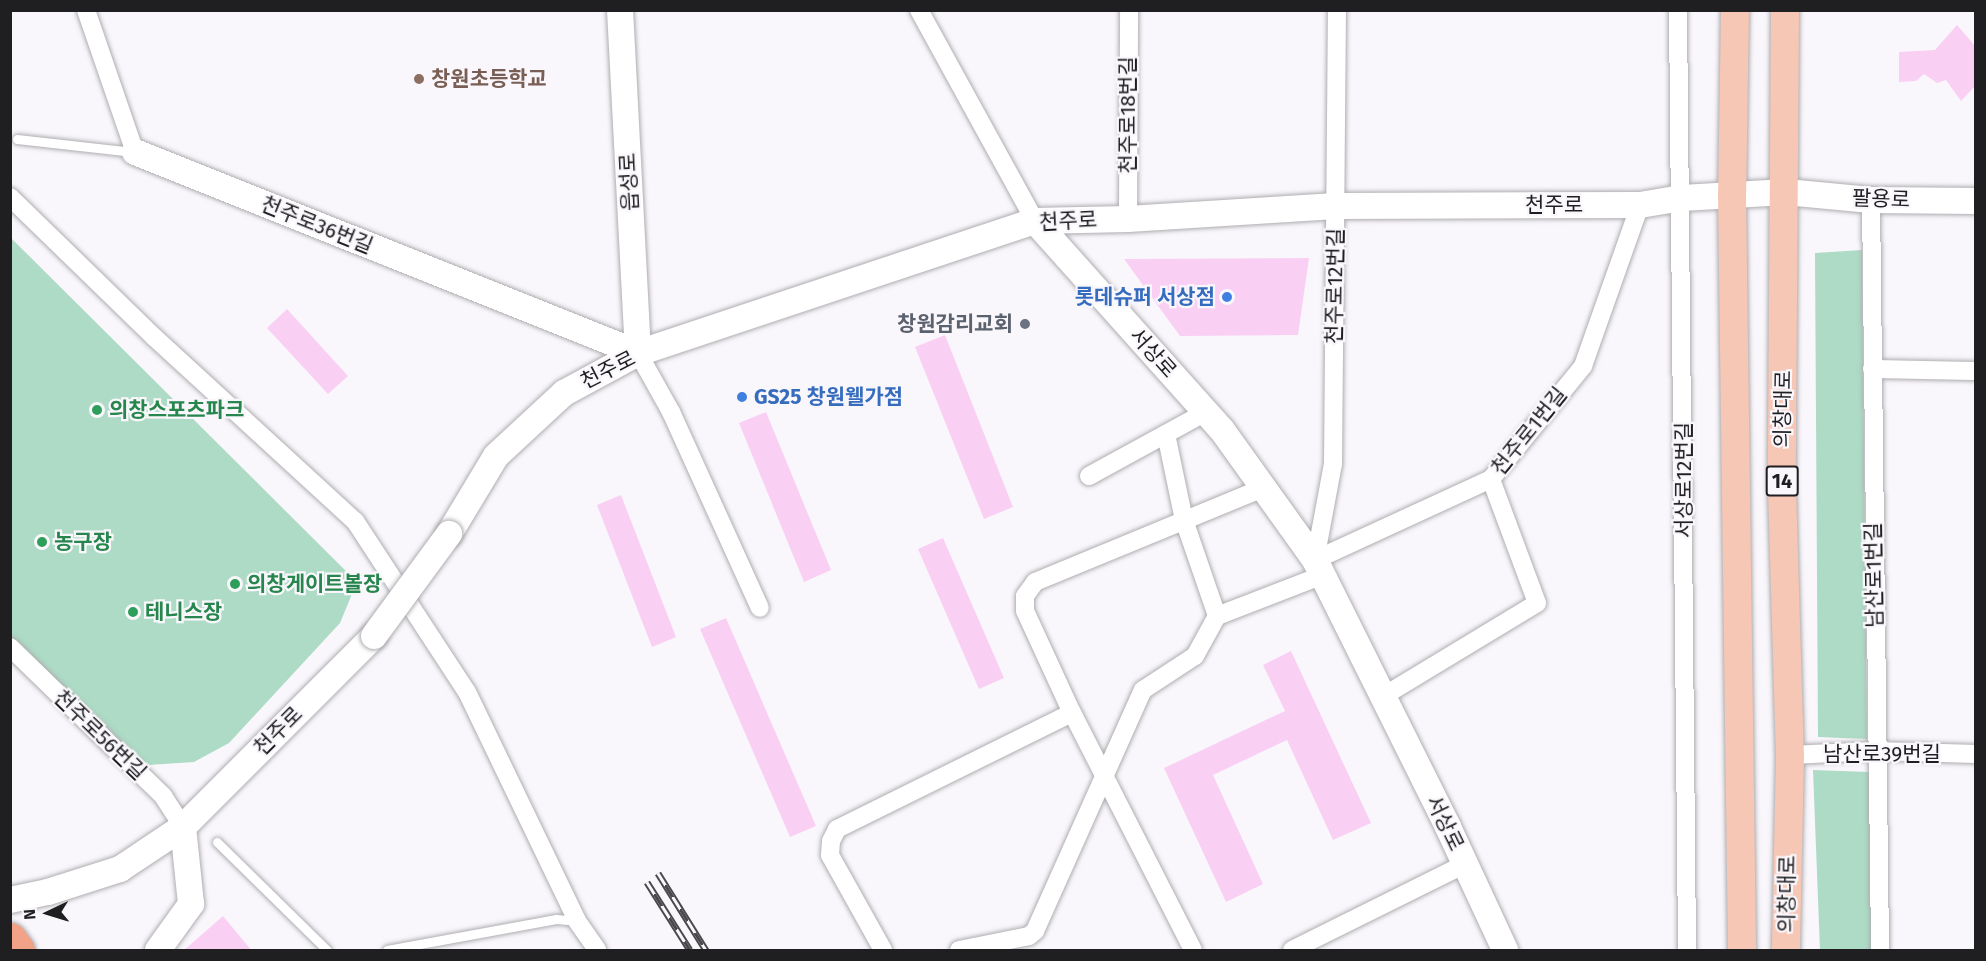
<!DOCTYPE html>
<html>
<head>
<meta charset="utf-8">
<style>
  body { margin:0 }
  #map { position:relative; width:1986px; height:961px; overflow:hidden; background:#f9f7fb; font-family:"Fira Sans","Noto Sans KR",sans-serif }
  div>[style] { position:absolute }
  .green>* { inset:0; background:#addbc5 }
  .building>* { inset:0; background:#f9d0f4 }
  .roads { filter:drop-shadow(0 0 2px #afadb1) drop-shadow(0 0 2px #afadb1) }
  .lane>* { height:9px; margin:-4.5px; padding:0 4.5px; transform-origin:4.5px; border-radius:4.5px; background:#fff }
  .street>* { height:18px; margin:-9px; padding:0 9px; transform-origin:9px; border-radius:9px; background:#fff }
  .secondary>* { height:26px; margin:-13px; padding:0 13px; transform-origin:13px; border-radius:13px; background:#fff }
  .primary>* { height:28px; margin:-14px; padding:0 14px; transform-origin:14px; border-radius:14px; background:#f7c7b6 }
  .highway>* { height:33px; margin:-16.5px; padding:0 16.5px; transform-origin:16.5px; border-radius:16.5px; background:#f2a286 }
  .rail>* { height:7px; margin-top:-3.5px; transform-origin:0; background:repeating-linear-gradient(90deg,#f9f7fb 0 14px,#49484a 0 28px); box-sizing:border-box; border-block:2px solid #49484a }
  .bridges { filter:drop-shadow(0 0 2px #afadb1) drop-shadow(0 0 2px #afadb1) }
  .secondary-bridge>* { height:26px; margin:-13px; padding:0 13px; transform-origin:13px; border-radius:13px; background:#fff }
  .dots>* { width:16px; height:16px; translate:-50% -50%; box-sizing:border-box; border:3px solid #f9f7fb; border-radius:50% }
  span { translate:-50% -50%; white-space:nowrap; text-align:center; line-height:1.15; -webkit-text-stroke:4.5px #f9f7fb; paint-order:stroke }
  .shield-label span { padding:2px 4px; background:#f9f7fb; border:2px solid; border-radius:4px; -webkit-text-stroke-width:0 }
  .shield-label { font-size:20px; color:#1f1e20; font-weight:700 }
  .education-label { font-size:21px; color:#785e54; font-weight:700 }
  .left { translate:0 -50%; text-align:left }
  .street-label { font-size:21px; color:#1f1e20 }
  .shop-label { font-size:21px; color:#366cbe; font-weight:700 }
  .right { translate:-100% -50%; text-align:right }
  .worship-label { font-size:21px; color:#5b616d; font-weight:700 }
  .leisure-label { font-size:21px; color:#27864d; font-weight:700 }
  .frame { position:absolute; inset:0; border:12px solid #1f1e20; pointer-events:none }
  .north { position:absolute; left:18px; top:883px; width:60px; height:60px; -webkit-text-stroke:4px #f9f7fb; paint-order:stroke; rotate:266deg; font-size:16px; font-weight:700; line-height:24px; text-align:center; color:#1f1e20 }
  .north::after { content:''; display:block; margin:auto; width:21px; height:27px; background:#1f1e20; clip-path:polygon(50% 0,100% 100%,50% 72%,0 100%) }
</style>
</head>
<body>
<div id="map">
  <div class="green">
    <i style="clip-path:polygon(11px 238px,357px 582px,340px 623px,229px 743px,194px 762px,148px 765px,115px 751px,11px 638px)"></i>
    <i style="clip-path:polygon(1862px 250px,1867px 739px,1818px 737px,1815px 253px)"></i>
    <i style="clip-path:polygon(1813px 770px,1869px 772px,1872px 950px,1820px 950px)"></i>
  </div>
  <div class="building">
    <i style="clip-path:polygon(1957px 25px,1976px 47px,1976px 85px,1961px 101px,1946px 80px,1937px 83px,1924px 74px,1916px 81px,1899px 82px,1899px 52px,1935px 50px)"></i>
    <i style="clip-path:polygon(1309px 258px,1298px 335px,1180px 336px,1124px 259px)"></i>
    <i style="clip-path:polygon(287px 309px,348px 376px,328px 394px,267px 328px)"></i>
    <i style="clip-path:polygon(945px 335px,1013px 507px,984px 519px,915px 347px)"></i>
    <i style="clip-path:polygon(766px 412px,831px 570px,804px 582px,739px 423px)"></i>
    <i style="clip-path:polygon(621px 495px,676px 637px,652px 647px,597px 505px)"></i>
    <i style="clip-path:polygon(943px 538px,1004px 678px,979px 689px,918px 549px)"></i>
    <i style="clip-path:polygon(726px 618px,816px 826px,790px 837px,700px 629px)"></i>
    <i style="clip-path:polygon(1291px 651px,1371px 823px,1333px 840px,1287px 740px,1213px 775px,1263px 884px,1226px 902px,1164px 768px,1285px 711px,1263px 665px)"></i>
    <i style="clip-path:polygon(223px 916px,252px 951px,183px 951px)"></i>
  </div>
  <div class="roads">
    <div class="lane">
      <i style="left:17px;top:139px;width:117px;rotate:6.4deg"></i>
      <i style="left:217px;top:842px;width:154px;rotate:44.5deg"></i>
      <i style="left:387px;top:950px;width:172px;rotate:-10.4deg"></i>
      <i style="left:556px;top:919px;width:21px;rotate:5deg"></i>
    </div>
    <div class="street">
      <i style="left:86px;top:10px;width:150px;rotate:71deg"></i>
      <i style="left:919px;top:10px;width:241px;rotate:61.2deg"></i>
      <i style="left:1678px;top:10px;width:940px;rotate:89.45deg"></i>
      <i style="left:10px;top:197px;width:201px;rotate:44.2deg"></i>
      <i style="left:154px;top:337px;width:273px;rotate:42.5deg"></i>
      <i style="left:355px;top:521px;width:204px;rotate:56.8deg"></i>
      <i style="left:467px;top:692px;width:254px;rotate:64.3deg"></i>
      <i style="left:577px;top:921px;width:35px;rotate:55deg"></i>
      <i style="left:1871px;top:200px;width:750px;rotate:89.31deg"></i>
      <i style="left:1128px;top:219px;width:209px;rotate:-89.7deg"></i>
      <i style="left:638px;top:353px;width:68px;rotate:60.8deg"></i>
      <i style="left:671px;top:412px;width:215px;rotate:65.6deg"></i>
      <i style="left:1872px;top:369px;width:104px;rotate:1.1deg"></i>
      <i style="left:1166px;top:434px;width:88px;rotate:78.2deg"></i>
      <i style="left:1184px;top:520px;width:102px;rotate:71deg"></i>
      <i style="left:1089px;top:476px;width:133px;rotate:-28.7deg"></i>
      <i style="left:1315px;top:560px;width:98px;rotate:-79.4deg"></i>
      <i style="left:1333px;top:464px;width:454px;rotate:-89.5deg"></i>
      <i style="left:1315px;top:560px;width:194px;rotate:-24.7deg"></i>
      <i style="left:1491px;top:479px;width:146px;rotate:-50.8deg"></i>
      <i style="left:1583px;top:366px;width:171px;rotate:-70.5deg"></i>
      <i style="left:10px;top:647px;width:214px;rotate:44.2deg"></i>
      <i style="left:163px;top:796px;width:37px;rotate:57deg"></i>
      <i style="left:1382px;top:697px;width:181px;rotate:-31.2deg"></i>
      <i style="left:1537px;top:603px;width:132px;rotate:-110.4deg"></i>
      <i style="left:1790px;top:755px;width:86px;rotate:-2.7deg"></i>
      <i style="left:1876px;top:751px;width:100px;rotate:1.7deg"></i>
      <i style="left:883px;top:950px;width:109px;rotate:-119.2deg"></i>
      <i style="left:830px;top:855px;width:14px;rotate:-86deg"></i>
      <i style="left:831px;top:841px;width:13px;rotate:-63deg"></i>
      <i style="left:837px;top:829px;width:262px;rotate:-26.3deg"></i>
      <i style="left:959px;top:950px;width:71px;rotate:-11.3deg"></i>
      <i style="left:1029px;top:936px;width:8px;rotate:-40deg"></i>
      <i style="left:1035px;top:931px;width:264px;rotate:-65.9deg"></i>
      <i style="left:1143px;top:690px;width:62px;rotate:-33.2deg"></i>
      <i style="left:1195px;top:656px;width:46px;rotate:-61.2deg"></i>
      <i style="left:1217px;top:616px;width:114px;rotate:-21.1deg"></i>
      <i style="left:1193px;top:950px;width:266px;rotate:-117deg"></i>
      <i style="left:1072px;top:713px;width:112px;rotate:-114.7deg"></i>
      <i style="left:1025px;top:611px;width:15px;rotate:-90deg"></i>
      <i style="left:1025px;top:596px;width:17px;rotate:-54deg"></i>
      <i style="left:1035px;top:582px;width:247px;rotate:-22.4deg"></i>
      <i style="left:1292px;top:950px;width:193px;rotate:-26.4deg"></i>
    </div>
    <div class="secondary">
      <i style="left:135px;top:152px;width:542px;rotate:21.78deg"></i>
      <i style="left:638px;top:353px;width:343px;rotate:-93deg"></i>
      <i style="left:1035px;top:221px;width:280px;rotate:48.2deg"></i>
      <i style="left:1222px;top:430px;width:160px;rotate:54.4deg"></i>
      <i style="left:1315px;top:560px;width:298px;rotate:63.5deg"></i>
      <i style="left:1448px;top:827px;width:136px;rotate:65.1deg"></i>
      <i style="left:449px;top:534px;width:91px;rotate:-58.9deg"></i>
      <i style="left:496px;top:456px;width:93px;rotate:-42.8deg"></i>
      <i style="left:564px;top:393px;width:84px;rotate:-28.4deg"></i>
      <i style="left:638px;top:353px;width:418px;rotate:-18.4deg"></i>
      <i style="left:1035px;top:221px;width:93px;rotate:-1.2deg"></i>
      <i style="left:1128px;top:219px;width:208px;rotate:-3.6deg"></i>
      <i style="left:1336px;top:206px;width:304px;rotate:-0.2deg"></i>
      <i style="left:1640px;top:205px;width:43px;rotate:-9.5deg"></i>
      <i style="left:1682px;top:198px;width:104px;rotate:-3.3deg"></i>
      <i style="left:1786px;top:192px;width:85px;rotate:5.4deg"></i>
      <i style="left:1871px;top:200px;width:105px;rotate:0.5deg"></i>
      <i style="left:10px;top:900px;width:39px;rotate:-12deg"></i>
      <i style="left:48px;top:892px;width:76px;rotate:-17.7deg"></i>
      <i style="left:120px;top:869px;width:76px;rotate:-33.7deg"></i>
      <i style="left:183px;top:827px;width:270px;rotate:-45deg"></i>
      <i style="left:158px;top:950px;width:57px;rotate:-54.3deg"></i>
      <i style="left:191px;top:904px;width:77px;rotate:-95.9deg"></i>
    </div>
    <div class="primary">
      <i style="left:1735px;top:10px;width:184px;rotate:90.9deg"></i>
      <i style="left:1732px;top:194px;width:756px;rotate:89.24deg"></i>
      <i style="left:1785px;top:10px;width:479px;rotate:90.4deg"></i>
      <i style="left:1782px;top:489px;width:266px;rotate:88.3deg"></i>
      <i style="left:1790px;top:755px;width:195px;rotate:91.2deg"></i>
    </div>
    <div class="highway">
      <i style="left:10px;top:939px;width:14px;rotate:54deg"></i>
    </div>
  </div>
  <div class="rail">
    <i style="left:658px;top:873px;width:91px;rotate:58.1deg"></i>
    <i style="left:647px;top:882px;width:80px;rotate:57.7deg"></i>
  </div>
  <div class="bridges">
    <div class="secondary-bridge">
      <i style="left:374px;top:636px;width:127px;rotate:-53.7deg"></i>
    </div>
  </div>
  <div class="dots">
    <i style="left:419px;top:79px;background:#8d6e63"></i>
    <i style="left:1227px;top:297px;background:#3f7fe0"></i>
    <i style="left:1025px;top:324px;background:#6b7280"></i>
    <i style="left:742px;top:397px;background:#3f7fe0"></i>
    <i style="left:97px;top:410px;background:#2e9e5b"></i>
    <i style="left:42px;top:542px;background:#2e9e5b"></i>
    <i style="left:235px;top:584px;background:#2e9e5b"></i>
    <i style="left:133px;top:612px;background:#2e9e5b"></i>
  </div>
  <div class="shield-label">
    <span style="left:1782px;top:481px">14</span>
  </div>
  <div class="education-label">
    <span class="left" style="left:431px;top:79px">창원초등학교</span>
  </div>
  <div class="street-label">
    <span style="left:1128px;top:115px;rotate:-90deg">천주로18번길</span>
    <span style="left:629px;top:182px;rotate:-93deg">읍성로</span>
    <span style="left:1881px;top:199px;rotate:2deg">팔용로</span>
    <span style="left:1554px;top:205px">천주로</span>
    <span style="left:1068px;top:221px;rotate:-3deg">천주로</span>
    <span style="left:317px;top:225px;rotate:22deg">천주로36번길</span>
    <span style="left:1335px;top:286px;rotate:-89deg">천주로12번길</span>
    <span style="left:1153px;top:353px;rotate:48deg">서상로</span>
    <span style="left:608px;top:370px;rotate:-27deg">천주로</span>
    <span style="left:1783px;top:409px;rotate:-89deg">의창대로</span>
    <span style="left:1529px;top:431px;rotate:-51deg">천주로1번길</span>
    <span style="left:1684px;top:480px;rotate:-90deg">서상로12번길</span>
    <span style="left:1874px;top:575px;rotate:-91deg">남산로1번길</span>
    <span style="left:278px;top:731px;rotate:-45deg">천주로</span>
    <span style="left:100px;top:735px;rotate:44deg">천주로56번길</span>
    <span style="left:1882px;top:754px">남산로39번길</span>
    <span style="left:1445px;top:823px;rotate:64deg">서상로</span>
    <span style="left:1787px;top:894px;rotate:-89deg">의창대로</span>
  </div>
  <div class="shop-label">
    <span class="right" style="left:1215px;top:297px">롯데슈퍼 서상점</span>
    <span class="left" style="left:754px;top:397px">GS25 창원웰가점</span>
  </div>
  <div class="worship-label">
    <span class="right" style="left:1013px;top:324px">창원감리교회</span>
  </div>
  <div class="leisure-label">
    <span class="left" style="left:109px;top:410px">의창스포츠파크</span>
    <span class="left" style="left:54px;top:542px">농구장</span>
    <span class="left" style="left:247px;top:584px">의창게이트볼장</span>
    <span class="left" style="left:145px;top:612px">테니스장</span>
  </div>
  <div class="frame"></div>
  <div class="north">N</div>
</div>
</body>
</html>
